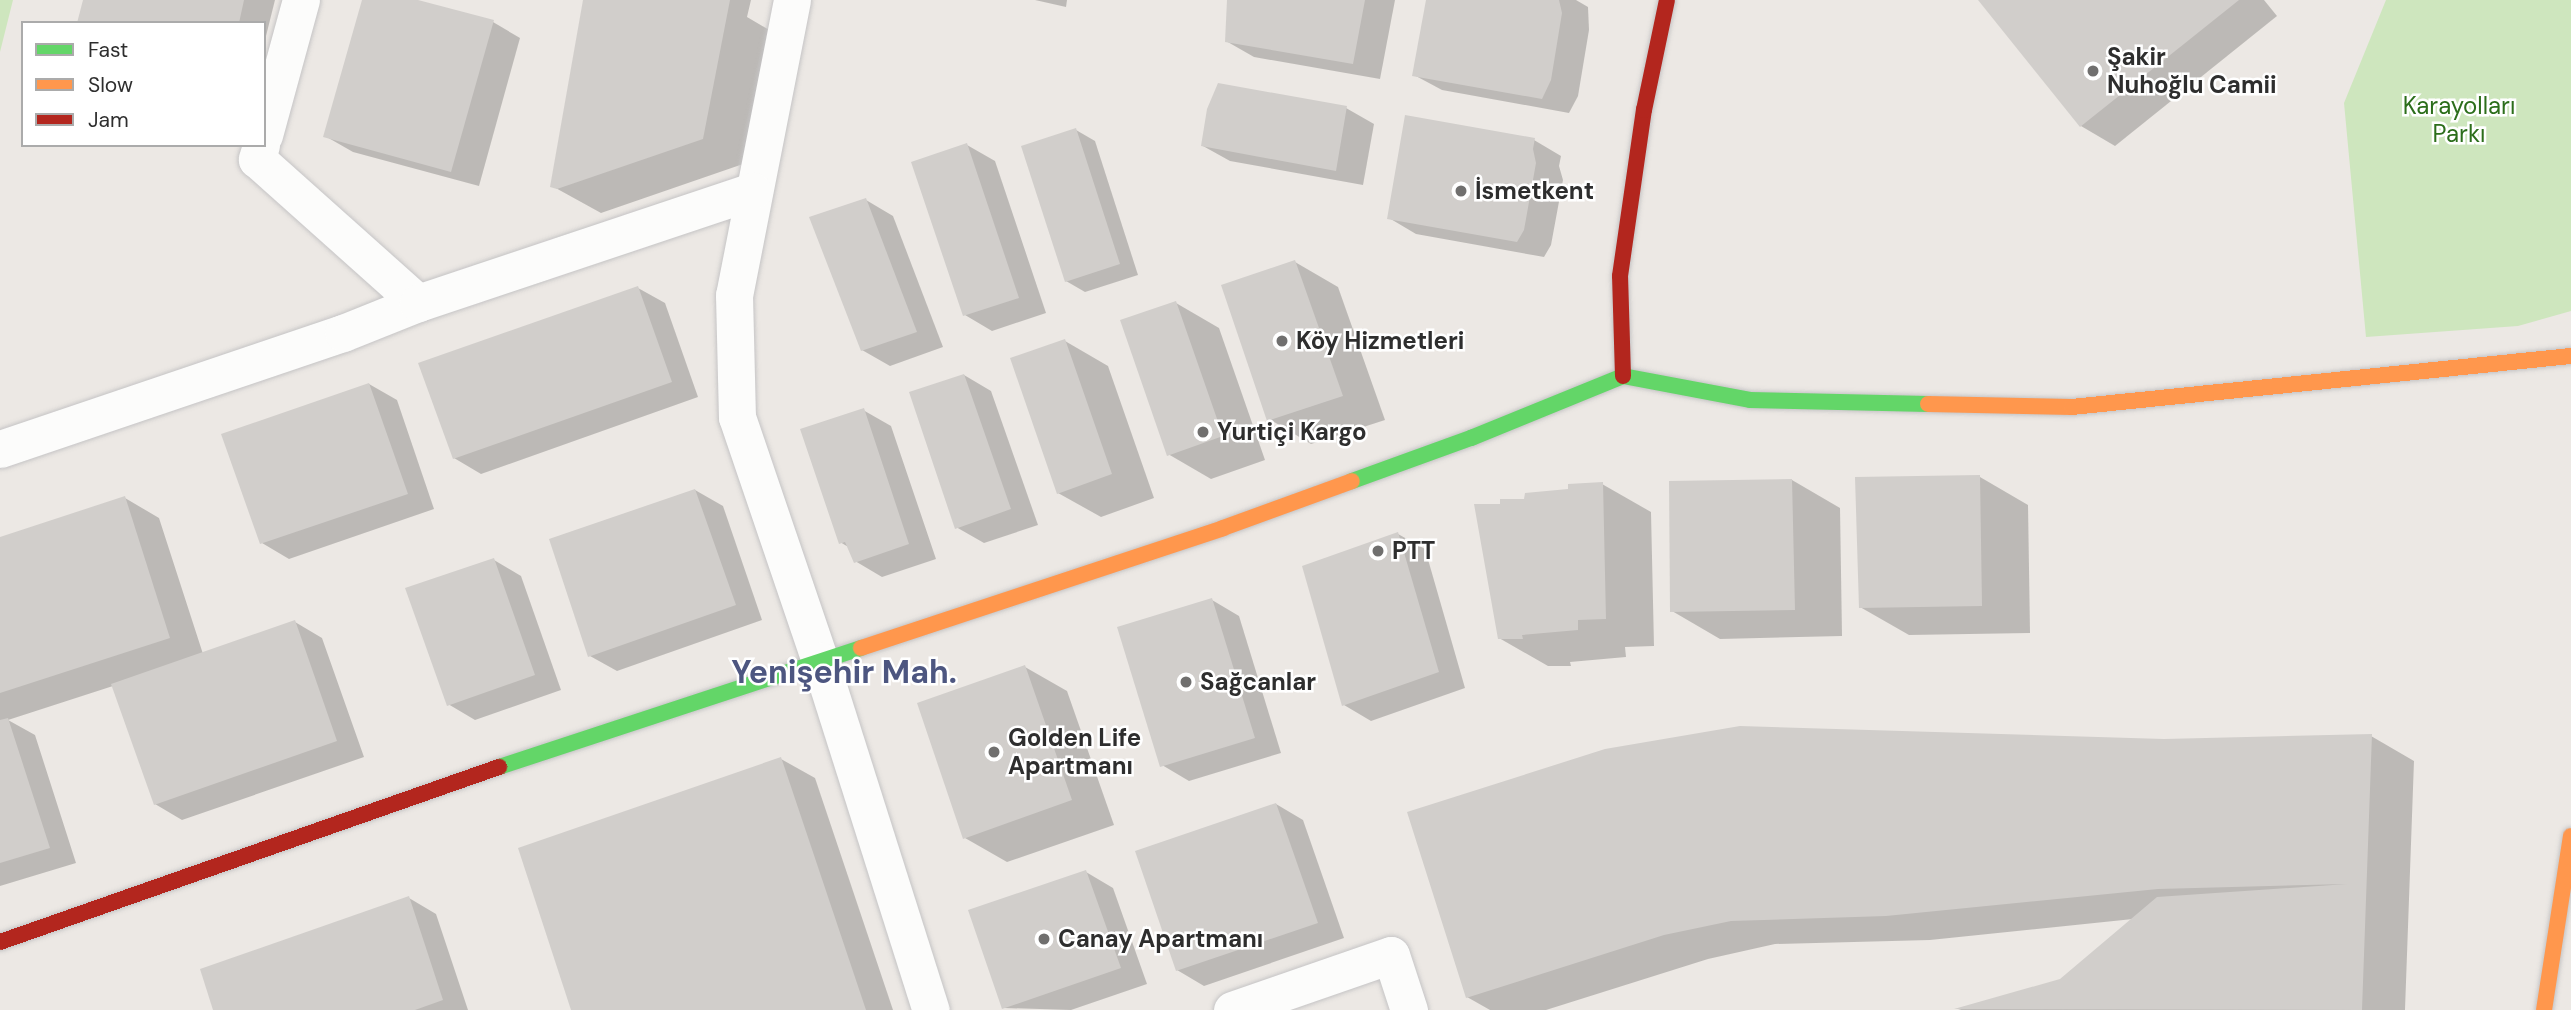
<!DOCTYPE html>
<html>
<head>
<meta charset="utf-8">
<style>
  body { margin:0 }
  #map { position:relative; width:2571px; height:1010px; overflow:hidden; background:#ece8e4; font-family:"DM Sans",sans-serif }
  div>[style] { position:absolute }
  .green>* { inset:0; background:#cee6be }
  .shadow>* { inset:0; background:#0003 }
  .building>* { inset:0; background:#d1cecb }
  .roads { filter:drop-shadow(0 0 2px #c5c4c5) drop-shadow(0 0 2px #c5c4c5) }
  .street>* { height:37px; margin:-18.5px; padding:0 18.5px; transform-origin:18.5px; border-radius:18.5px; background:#fcfcfb }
  .fast>* { height:16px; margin:-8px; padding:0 8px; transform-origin:8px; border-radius:8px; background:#63d668 }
  .slow>* { height:16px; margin:-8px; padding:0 8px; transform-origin:8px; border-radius:8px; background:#ff974d }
  .jam>* { height:16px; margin:-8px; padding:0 8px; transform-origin:8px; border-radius:8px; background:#b3261e }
  .dots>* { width:19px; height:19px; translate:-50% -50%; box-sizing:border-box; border:4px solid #fff; border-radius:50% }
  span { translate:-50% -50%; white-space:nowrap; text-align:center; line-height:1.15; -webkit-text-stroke:5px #fff; paint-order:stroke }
  .poi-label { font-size:24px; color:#2e2e2e; font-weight:700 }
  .left { translate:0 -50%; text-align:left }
  .park-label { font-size:24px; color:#2c6e1b }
  .district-label { font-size:32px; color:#4d5680; font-weight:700 }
  .legend { position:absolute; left:21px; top:21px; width:245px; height:126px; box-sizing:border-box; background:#fff; border:2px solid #ababab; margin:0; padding:9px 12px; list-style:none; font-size:21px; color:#2e2e2e }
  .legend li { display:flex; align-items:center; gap:14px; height:35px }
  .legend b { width:35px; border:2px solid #ababab }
</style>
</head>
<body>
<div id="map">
  <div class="green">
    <i style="clip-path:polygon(0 0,13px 0,0 52px)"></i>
    <i style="clip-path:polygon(2386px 0,2571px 0,2571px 311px,2518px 326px,2366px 337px,2344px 103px)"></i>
  </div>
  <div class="shadow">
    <i style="clip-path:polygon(85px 0,275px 0,264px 44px,264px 23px,79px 23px)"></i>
    <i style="clip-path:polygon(364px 0,412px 0,493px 22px,520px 38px,479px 186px,353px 152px,325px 136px)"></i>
    <i style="clip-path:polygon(585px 0,751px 0,747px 17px,771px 31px,746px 163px,601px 213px,552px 186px)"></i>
    <i style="clip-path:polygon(1035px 0,1067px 0,1066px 7px)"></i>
    <i style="clip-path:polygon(1228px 0,1395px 0,1380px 79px,1254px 57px,1226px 41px)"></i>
    <i style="clip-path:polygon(1428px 0,1576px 0,1588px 7px,1589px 30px,1578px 96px,1569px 113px,1442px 90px,1414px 75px)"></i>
    <i style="clip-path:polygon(1981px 0,2264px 0,2277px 16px,2115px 146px,2081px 126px)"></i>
    <i style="clip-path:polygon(1346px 108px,1374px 124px,1363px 185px,1230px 161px,1203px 146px)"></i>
    <i style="clip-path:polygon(1076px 130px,1095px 141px,1138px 275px,1085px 292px,1066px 281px)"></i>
    <i style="clip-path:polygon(1534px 140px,1561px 156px,1559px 166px,1563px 180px,1551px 245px,1544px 257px,1416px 234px,1389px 218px)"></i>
    <i style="clip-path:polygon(967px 145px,995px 161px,1046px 313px,992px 331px,965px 315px)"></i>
    <i style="clip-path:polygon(866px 200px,893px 216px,943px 347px,890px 366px,862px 350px)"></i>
    <i style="clip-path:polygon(1295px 262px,1338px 287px,1385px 420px,1311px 444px,1269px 419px)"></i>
    <i style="clip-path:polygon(638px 288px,665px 303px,698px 397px,481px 474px,454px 458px)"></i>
    <i style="clip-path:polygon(1176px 303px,1219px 328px,1265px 460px,1211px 479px,1168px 454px)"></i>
    <i style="clip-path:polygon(1065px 341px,1108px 366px,1154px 498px,1101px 517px,1058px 493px)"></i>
    <i style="clip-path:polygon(964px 375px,991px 391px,1038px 525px,984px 543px,956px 527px)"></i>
    <i style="clip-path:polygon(369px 384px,397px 400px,434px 509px,289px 559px,262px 543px)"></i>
    <i style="clip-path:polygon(863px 410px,891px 426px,936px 559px,882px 577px,855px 561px,850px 548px,840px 542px)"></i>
    <i style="clip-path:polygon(1980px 477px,2028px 505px,2030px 633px,1909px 635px,1860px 607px)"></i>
    <i style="clip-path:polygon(1792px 480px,1840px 508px,1842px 636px,1720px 639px,1672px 611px)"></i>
    <i style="clip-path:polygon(1602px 484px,1651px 512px,1654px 646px,1625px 647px,1626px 657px,1570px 662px,1571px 666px,1548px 666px,1499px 638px,1501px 505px)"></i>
    <i style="clip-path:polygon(695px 490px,723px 506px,762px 620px,617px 671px,590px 656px)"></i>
    <i style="clip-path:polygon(125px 498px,159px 518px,203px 654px,295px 622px,322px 638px,364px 757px,182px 820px,155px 804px,113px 686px,8px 720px,35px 735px,76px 863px,0 886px,0 539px)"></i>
    <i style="clip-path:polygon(1398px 534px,1425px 549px,1465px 688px,1371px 721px,1344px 705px)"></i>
    <i style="clip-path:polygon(494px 560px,521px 576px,561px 690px,475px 720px,448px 704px)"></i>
    <i style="clip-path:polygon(1212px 600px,1239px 616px,1281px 753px,1189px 781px,1162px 765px)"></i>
    <i style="clip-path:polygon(1025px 667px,1067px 691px,1114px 825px,1007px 862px,965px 838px)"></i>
    <i style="clip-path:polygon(2371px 736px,2414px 761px,2405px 1010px,1958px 1010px,2061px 981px,2133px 919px,1930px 940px,1775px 944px,1708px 959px,1546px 1010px,1490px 1010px,1467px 997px,2163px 740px)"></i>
    <i style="clip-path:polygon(781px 759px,815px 778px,893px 1010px,573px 1010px)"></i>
    <i style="clip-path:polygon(1276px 804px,1303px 820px,1344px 938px,1204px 986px,1177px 970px)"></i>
    <i style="clip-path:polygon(1086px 872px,1113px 888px,1147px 984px,1071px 1010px,1004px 1008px)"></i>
    <i style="clip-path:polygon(409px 898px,436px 914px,468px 1010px,215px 1010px)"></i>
  </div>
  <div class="building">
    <i style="clip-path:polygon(83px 0,244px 0,239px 23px,77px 23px)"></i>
    <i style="clip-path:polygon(362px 0,418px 0,494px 20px,451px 172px,323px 137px)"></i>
    <i style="clip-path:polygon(583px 0,730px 0,703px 139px,557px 189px,550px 187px)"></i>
    <i style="clip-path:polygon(1227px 0,1365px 0,1353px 64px,1225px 42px)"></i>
    <i style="clip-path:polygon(1426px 0,1559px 0,1562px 13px,1551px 80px,1542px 99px,1412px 76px)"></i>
    <i style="clip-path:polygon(1978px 0,2239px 0,2080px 127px)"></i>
    <i style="clip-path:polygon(1218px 83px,1347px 106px,1336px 171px,1201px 146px,1207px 109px)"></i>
    <i style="clip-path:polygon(1405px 115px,1535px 138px,1533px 149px,1536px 163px,1524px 230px,1517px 242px,1387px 219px)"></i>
    <i style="clip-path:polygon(1076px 128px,1120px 264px,1065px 282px,1021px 146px)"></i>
    <i style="clip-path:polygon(967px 143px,1019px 298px,963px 316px,911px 162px)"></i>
    <i style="clip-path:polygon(866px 198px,917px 332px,861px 351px,809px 217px)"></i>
    <i style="clip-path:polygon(1295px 260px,1343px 396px,1267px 421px,1221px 285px)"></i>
    <i style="clip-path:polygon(638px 286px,672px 382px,453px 459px,418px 363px)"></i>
    <i style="clip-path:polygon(1176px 301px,1223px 436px,1167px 456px,1120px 320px)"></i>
    <i style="clip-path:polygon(1065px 339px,1112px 474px,1057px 494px,1010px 358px)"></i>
    <i style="clip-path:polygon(964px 374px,1011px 509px,955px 529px,909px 392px)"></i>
    <i style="clip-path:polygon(369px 383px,408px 494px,260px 544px,221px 434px)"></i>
    <i style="clip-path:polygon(864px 408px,909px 544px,854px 563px,845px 542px,839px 544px,800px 429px)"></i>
    <i style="clip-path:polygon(1980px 475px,1982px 606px,1859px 608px,1855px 477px)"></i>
    <i style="clip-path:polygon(1792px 479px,1795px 610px,1670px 612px,1669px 481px)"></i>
    <i style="clip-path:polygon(1603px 482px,1606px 619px,1578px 620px,1578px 630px,1522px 635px,1523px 639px,1498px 639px,1474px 504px,1500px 504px,1500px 499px,1524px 499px,1525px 493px,1568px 489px,1568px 484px)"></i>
    <i style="clip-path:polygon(695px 489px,736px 605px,588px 657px,549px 539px)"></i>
    <i style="clip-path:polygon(125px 496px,170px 638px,0 693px,0 537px)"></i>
    <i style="clip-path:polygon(1398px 532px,1439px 672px,1342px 706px,1302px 566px)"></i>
    <i style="clip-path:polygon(494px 558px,535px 675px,447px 706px,405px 588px)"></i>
    <i style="clip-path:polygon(1212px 598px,1255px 738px,1160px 767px,1117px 627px)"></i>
    <i style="clip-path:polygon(295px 620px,337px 741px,154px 805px,111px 684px)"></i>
    <i style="clip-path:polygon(1025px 665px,1072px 800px,963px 839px,917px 703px)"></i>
    <i style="clip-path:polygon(8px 718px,50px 848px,0 863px,0 720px)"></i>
    <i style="clip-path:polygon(1740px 726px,2164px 739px,2372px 734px,2362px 1010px,1954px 1009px,2060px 979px,2157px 897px,2347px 884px,2158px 889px,1886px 916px,1731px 921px,1664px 935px,1466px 998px,1407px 812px,1605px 749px)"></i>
    <i style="clip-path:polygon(781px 757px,866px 1010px,571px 1010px,518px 848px)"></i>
    <i style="clip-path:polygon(1276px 803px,1318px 923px,1176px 971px,1135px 851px)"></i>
    <i style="clip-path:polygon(1086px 870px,1121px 968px,1002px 1009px,968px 910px)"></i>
    <i style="clip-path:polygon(409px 896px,443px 1000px,415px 1010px,213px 1010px,200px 969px)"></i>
  </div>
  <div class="roads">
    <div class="street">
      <i style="left:792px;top:0;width:301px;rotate:101.1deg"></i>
      <i style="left:734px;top:295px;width:122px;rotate:88.6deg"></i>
      <i style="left:737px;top:417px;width:258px;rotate:71.2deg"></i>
      <i style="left:820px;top:661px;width:366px;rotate:72.4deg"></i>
      <i style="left:264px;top:135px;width:140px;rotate:-74.7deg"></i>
      <i style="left:261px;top:145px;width:15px;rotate:106deg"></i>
      <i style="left:257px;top:159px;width:216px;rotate:41.8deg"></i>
      <i style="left:0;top:449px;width:362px;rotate:-18.7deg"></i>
      <i style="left:343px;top:333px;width:81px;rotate:-21.8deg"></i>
      <i style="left:418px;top:303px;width:353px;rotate:-18.5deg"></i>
      <i style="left:1232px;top:1010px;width:168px;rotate:-19.1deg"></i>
      <i style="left:1391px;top:955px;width:58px;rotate:71.9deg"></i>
    </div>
    <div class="fast">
      <i style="left:1352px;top:481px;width:127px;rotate:-19.9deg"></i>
      <i style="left:1471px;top:438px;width:164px;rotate:-22.2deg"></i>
      <i style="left:1623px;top:376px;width:129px;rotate:10.7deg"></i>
      <i style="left:1750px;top:400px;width:178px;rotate:1.3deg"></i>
      <i style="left:499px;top:767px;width:381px;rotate:-18.2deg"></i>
    </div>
    <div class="slow">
      <i style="left:1928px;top:404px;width:144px;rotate:1.2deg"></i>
      <i style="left:2072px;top:407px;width:502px;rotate:-5.84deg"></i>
      <i style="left:861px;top:648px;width:381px;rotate:-18.3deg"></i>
      <i style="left:1223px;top:528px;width:137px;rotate:-20deg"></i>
      <i style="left:2544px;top:1010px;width:176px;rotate:-81.2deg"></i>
    </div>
    <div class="jam">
      <i style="left:1623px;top:376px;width:100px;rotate:-91.7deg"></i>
      <i style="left:1620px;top:276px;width:168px;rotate:-81.8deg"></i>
      <i style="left:1644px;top:110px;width:112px;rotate:-78.2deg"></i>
      <i style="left:0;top:942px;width:529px;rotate:-19.33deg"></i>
    </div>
  </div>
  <div class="dots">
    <i style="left:2093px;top:71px;background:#706f6e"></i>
    <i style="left:1461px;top:191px;background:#706f6e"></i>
    <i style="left:1282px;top:341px;background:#706f6e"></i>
    <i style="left:1203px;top:432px;background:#706f6e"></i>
    <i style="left:1378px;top:551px;background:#706f6e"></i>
    <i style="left:1186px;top:682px;background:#706f6e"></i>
    <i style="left:994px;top:752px;background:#706f6e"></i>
    <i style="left:1044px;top:939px;background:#706f6e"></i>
  </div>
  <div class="poi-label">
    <span class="left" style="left:2107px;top:71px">Şakir<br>Nuhoğlu Camii</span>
    <span class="left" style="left:1475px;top:191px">İsmetkent</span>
    <span class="left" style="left:1296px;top:341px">Köy Hizmetleri</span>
    <span class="left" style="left:1217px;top:432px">Yurtiçi Kargo</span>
    <span class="left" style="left:1392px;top:551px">PTT</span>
    <span class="left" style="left:1200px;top:682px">Sağcanlar</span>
    <span class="left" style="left:1008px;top:752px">Golden Life<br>Apartmanı</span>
    <span class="left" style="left:1058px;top:939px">Canay Apartmanı</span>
  </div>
  <div class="park-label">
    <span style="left:2459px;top:120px">Karayolları<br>Parkı</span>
  </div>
  <div class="district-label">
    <span style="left:844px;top:672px">Yenişehir Mah.</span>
  </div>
  <ul class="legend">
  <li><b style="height:9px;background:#63d668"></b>Fast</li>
  <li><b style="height:9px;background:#ff974d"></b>Slow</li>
  <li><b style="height:9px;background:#b3261e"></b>Jam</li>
  </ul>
</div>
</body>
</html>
